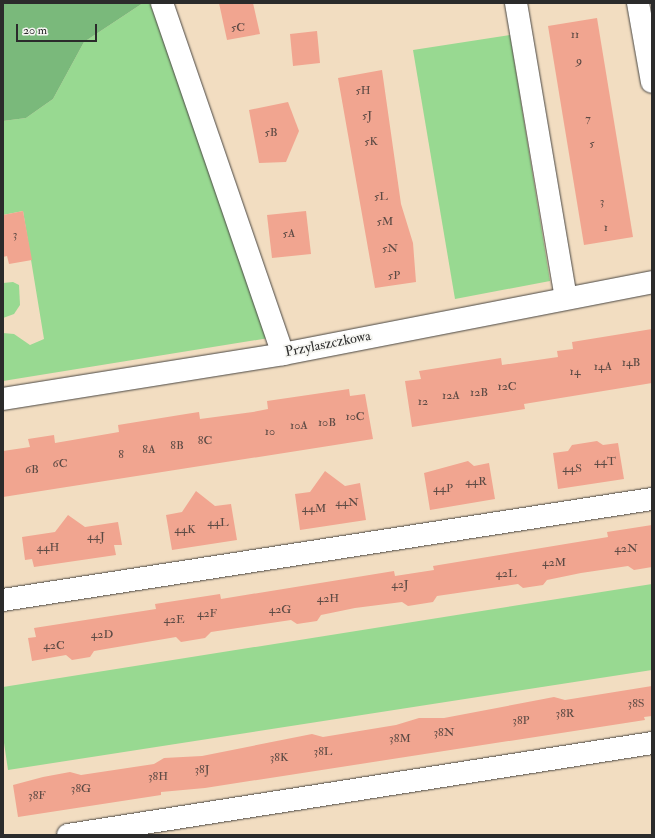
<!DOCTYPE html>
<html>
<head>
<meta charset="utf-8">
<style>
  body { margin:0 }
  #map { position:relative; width:655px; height:838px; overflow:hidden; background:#f2ddc1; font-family:"IM FELL Double Pica",serif }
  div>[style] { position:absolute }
  .green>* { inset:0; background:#98d991 }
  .forest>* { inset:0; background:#7ab97b }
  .building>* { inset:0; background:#f1a590 }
  .roads { filter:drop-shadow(0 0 1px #494642) drop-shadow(0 0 1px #494642) }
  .minor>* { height:22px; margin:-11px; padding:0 11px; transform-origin:11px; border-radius:11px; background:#fff }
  span { translate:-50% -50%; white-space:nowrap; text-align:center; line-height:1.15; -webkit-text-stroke:3.5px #f6f6f2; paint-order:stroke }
  .number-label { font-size:12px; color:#5c4a44 }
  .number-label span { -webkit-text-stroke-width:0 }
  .street-label { font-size:14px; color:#2b2b2b }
  .frame { position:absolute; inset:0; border:4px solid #2b2b2b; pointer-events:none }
  .scale { position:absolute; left:16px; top:24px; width:81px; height:18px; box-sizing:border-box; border:2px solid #2b2b2b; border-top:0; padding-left:5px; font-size:12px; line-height:14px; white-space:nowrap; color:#2b2b2b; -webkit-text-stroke:3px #f6f6f2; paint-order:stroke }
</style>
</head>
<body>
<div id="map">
  <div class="green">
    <i style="clip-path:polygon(143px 3px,150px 3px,269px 338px,3px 381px,3px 333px,14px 334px,30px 345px,44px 339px,23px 211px,3px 215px,3px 121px,26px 118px,53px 99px,84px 42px)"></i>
    <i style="clip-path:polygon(510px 35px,550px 281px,455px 299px,413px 50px)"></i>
    <i style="clip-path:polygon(13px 282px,19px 285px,20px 305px,14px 314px,3px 318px,3px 283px)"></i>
    <i style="clip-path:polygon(652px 584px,652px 670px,8px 770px,3px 736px,3px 687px)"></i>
  </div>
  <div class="forest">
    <i style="clip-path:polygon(3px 3px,143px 3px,84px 42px,53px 99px,26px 118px,3px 121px)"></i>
  </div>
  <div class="building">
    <i style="clip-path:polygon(219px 3px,253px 3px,260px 34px,227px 40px)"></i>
    <i style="clip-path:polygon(597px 18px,633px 237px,584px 245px,548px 26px)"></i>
    <i style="clip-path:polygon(317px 31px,320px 63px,293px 66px,290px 34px)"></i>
    <i style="clip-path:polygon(382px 70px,401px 204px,413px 243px,416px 282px,375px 288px,338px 78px)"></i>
    <i style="clip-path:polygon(288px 102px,299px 131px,286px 162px,259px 163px,249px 110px)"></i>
    <i style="clip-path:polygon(23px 211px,32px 260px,9px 264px,7px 256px,3px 257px,3px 215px)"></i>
    <i style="clip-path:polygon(306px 211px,311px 254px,272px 258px,267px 215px)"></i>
    <i style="clip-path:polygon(652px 329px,652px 383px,524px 404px,525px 409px,412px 427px,405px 381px,421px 379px,419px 371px,501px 358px,502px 365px,558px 357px,557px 351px,573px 349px,572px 342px)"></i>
    <i style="clip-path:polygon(349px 389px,350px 396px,365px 394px,373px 439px,3px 497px,3px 451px,30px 447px,28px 439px,54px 435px,55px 443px,119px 432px,118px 425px,186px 414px,199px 412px,200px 419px,253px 412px,268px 409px,267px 401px)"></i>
    <i style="clip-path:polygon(597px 441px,603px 445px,618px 443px,624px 479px,558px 489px,553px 453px,568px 451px,572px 445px)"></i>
    <i style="clip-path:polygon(468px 461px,474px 466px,489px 463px,495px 499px,430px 510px,424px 473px)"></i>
    <i style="clip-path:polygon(325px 471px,345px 486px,360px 483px,366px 520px,300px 530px,295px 494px,310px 492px)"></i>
    <i style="clip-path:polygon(196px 491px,215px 506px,231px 504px,237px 540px,172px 550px,166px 515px,182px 512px)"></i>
    <i style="clip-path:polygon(68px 515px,85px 527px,118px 522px,122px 545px,114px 545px,116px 555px,34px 567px,32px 559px,25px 560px,22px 537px,55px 532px)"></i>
    <i style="clip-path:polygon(652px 525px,652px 567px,634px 570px,628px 566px,581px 573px,547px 580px,543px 585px,523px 588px,518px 584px,437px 596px,433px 602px,408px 606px,402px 602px,355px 608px,321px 615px,317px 621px,297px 624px,291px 620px,211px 632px,205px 638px,181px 642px,176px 637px,94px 651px,90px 657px,72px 660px,66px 655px,32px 661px,28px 638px,36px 637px,34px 628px,156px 609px,155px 604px,220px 594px,221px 599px,394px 571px,395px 576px,434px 570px,433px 566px,608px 537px,607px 532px)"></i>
    <i style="clip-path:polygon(652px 686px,652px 716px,644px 717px,645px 720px,205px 788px,161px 792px,161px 795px,18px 817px,13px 785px,43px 777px,70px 772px,81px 775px,154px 764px,164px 758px,202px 756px,312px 734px,323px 737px,396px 725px,419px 718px,444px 718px,554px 697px,565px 700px)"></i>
  </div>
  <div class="roads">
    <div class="minor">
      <i style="left:162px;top:3px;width:371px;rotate:71deg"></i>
      <i style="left:516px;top:3px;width:299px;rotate:80.4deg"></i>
      <i style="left:638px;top:3px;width:80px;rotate:80deg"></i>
      <i style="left:3px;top:399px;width:284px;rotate:-9.1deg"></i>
      <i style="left:283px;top:354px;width:376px;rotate:-11deg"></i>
      <i style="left:3px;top:600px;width:657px;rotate:-8.85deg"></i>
      <i style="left:68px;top:835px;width:591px;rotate:-8.95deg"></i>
    </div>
  </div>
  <div class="number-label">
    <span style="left:238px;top:28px">5C</span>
    <span style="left:575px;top:35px">11</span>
    <span style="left:579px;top:61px">9</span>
    <span style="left:363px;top:91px">5H</span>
    <span style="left:367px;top:116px">5J</span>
    <span style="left:588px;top:119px">7</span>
    <span style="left:271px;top:133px">5B</span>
    <span style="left:371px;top:142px">5K</span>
    <span style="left:592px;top:144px">5</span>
    <span style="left:381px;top:197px">5L</span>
    <span style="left:602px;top:202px">3</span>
    <span style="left:385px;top:222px">5M</span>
    <span style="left:606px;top:228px">1</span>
    <span style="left:289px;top:234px">5A</span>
    <span style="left:15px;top:235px">3</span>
    <span style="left:390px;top:249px">5N</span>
    <span style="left:394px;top:276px">5P</span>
    <span style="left:631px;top:363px">14B</span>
    <span style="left:603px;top:367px">14A</span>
    <span style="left:575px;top:372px">14</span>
    <span style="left:507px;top:387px">12C</span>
    <span style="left:479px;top:393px">12B</span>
    <span style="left:451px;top:396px">12A</span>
    <span style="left:423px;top:402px">12</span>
    <span style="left:355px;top:417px">10C</span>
    <span style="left:327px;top:423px">10B</span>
    <span style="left:299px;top:426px">10A</span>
    <span style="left:270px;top:432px">10</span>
    <span style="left:205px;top:441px">8C</span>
    <span style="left:177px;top:446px">8B</span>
    <span style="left:149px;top:450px">8A</span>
    <span style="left:121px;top:455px">8</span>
    <span style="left:605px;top:462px">44T</span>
    <span style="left:60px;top:464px">6C</span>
    <span style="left:572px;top:469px">44S</span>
    <span style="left:32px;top:470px">6B</span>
    <span style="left:476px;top:482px">44R</span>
    <span style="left:443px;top:489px">44P</span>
    <span style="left:347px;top:503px">44N</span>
    <span style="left:314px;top:509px">44M</span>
    <span style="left:218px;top:523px">44L</span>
    <span style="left:185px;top:530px">44K</span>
    <span style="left:96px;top:537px">44J</span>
    <span style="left:48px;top:548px">44H</span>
    <span style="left:626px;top:549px">42N</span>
    <span style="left:554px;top:563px">42M</span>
    <span style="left:506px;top:574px">42L</span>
    <span style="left:400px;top:585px">42J</span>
    <span style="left:328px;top:599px">42H</span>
    <span style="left:280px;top:610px">42G</span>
    <span style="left:207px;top:614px">42F</span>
    <span style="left:174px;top:620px">42E</span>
    <span style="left:102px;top:635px">42D</span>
    <span style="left:54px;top:646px">42C</span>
    <span style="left:636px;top:704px">38S</span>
    <span style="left:565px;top:714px">38R</span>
    <span style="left:521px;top:721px">38P</span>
    <span style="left:444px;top:733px">38N</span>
    <span style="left:400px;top:739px">38M</span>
    <span style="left:323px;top:752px">38L</span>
    <span style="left:279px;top:758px">38K</span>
    <span style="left:202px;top:770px">38J</span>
    <span style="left:158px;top:777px">38H</span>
    <span style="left:81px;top:789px">38G</span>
    <span style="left:37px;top:796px">38F</span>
  </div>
  <div class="street-label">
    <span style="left:328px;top:344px;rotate:-11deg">Przylaszczkowa</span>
  </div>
  <div class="frame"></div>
  <div class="scale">20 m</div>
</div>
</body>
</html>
